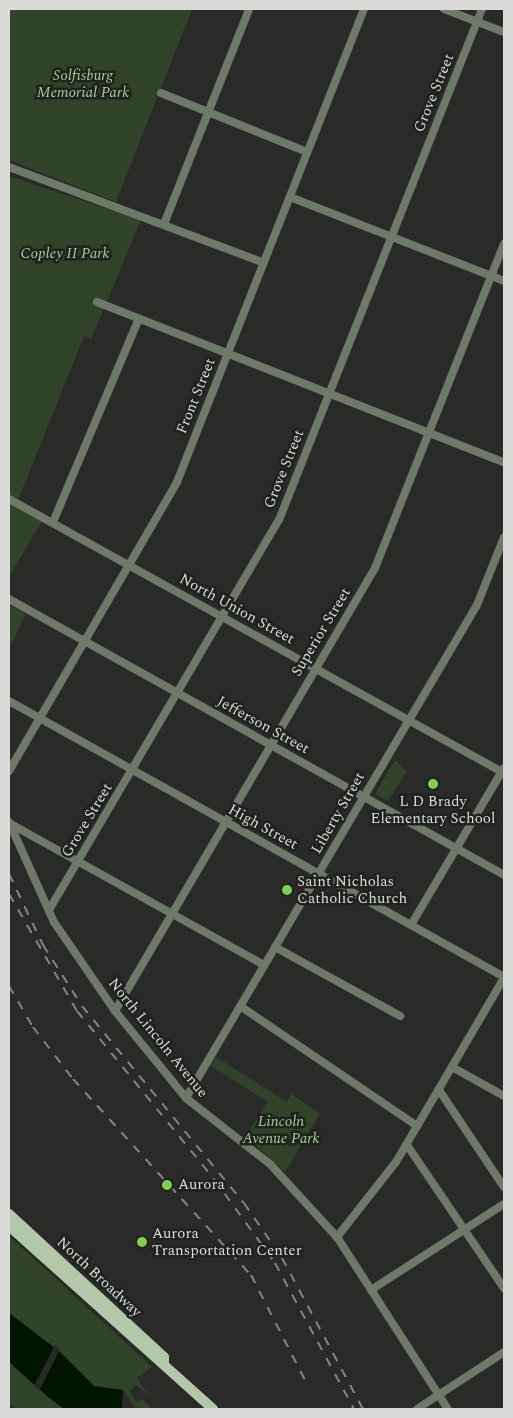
<!DOCTYPE html>
<html>
<head>
<meta charset="utf-8">
<style>
  body { margin:0 }
  #map { position:relative; width:513px; height:1418px; overflow:hidden; background:#2a2b29; font-family:Spectral,serif }
  div>[style] { position:absolute }
  .green>* { inset:0; background:#314328 }
  .water>* { inset:0; background:#031400 }
  .pier>* { inset:0; background:#2a2b29 }
  .minor>* { height:8px; margin:-4px; padding:0 4px; transform-origin:4px; border-radius:4px; background:#6e796a }
  .major>* { height:10px; margin:-5px; padding:0 5px; transform-origin:5px; border-radius:5px; background:#b2c8a8 }
  .rail>* { height:2px; margin-top:-1px; transform-origin:0; background:repeating-linear-gradient(90deg,#848583 0 9px,transparent 0 18px) }
  .dots>* { width:14px; height:14px; translate:-50% -50%; box-sizing:border-box; border:2px solid #202220; border-radius:50% }
  span { translate:-50% -50%; white-space:nowrap; text-align:center; line-height:1.15; -webkit-text-stroke:5px #202220; paint-order:stroke }
  .park-label { font-size:15px; color:#a7cf95; font-style:italic }
  .street-label { font-size:15px; color:#dbdcda }
  .poi-label { font-size:15px; color:#dbdcda }
  .left { translate:0 -50%; text-align:left }
  .frame { position:absolute; inset:0; border:10px solid #dbdcda; pointer-events:none }
</style>
</head>
<body>
<div id="map">
  <div class="green">
    <i style="clip-path:polygon(9px 9px,192px 9px,116px 202px,9px 160px)"></i>
    <i style="clip-path:polygon(9px 176px,141px 220px,91px 339px,84px 336px,16px 505px,42px 521px,9px 577px)"></i>
    <i style="clip-path:polygon(9px 604px,26px 614px,9px 649px)"></i>
    <i style="clip-path:polygon(395px 760px,407px 771px,388px 801px,375px 794px)"></i>
    <i style="clip-path:polygon(216px 1057px,287px 1102px,291px 1094px,320px 1114px,285px 1172px,245px 1136px,268px 1102px,211px 1066px)"></i>
    <i style="clip-path:polygon(9px 1236px,152px 1367px,137px 1378px,148px 1395px,136px 1385px,129px 1391px,136px 1402px,142px 1399px,153px 1409px,136px 1409px,123px 1390px,94px 1386px,60px 1352px,9px 1313px)"></i>
    <i style="clip-path:polygon(9px 1362px,33px 1381px,64px 1409px,16px 1409px,9px 1403px)"></i>
  </div>
  <div class="water">
    <i style="clip-path:polygon(9px 1313px,60px 1352px,94px 1386px,123px 1390px,122px 1409px,64px 1409px,48px 1397px,9px 1362px)"></i>
  </div>
  <div class="pier">
    <i style="clip-path:polygon(55px 1345px,60px 1349px,39px 1391px,34px 1386px)"></i>
  </div>
  <div class="minor">
    <i style="left:444px;top:9px;width:64px;rotate:21deg"></i>
    <i style="left:161px;top:93px;width:157px;rotate:22deg"></i>
    <i style="left:9px;top:167px;width:272px;rotate:20.6deg"></i>
    <i style="left:290px;top:197px;width:230px;rotate:21.4deg"></i>
    <i style="left:164px;top:224px;width:231px;rotate:-68.4deg"></i>
    <i style="left:97px;top:302px;width:437px;rotate:21.5deg"></i>
    <i style="left:9px;top:499px;width:566px;rotate:28.97deg"></i>
    <i style="left:53px;top:522px;width:221px;rotate:-67.1deg"></i>
    <i style="left:9px;top:599px;width:567px;rotate:29.14deg"></i>
    <i style="left:9px;top:701px;width:567px;rotate:29.14deg"></i>
    <i style="left:9px;top:771px;width:334px;rotate:-59.8deg"></i>
    <i style="left:177px;top:482px;width:509px;rotate:-68.43deg"></i>
    <i style="left:9px;top:822px;width:110px;rotate:65.8deg"></i>
    <i style="left:54px;top:922px;width:108px;rotate:55.6deg"></i>
    <i style="left:115px;top:1011px;width:112px;rotate:50.8deg"></i>
    <i style="left:186px;top:1098px;width:107px;rotate:38.2deg"></i>
    <i style="left:270px;top:1164px;width:99px;rotate:47.5deg"></i>
    <i style="left:337px;top:1237px;width:205px;rotate:57.2deg"></i>
    <i style="left:9px;top:823px;width:292px;rotate:29.1deg"></i>
    <i style="left:49px;top:910px;width:453px;rotate:-59.5deg"></i>
    <i style="left:279px;top:520px;width:550px;rotate:-68.33deg"></i>
    <i style="left:411px;top:925px;width:182px;rotate:-59.4deg"></i>
    <i style="left:275px;top:947px;width:143px;rotate:28.9deg"></i>
    <i style="left:240px;top:1006px;width:214px;rotate:34.1deg"></i>
    <i style="left:115px;top:1011px;width:514px;rotate:-59.59deg"></i>
    <i style="left:375px;top:568px;width:349px;rotate:-68.3deg"></i>
    <i style="left:452px;top:1067px;width:60px;rotate:29.1deg"></i>
    <i style="left:439px;top:1090px;width:117px;rotate:56.2deg"></i>
    <i style="left:186px;top:1098px;width:572px;rotate:-59.45deg"></i>
    <i style="left:477px;top:605px;width:73px;rotate:-68.3deg"></i>
    <i style="left:407px;top:1145px;width:173px;rotate:55.9deg"></i>
    <i style="left:337px;top:1237px;width:95px;rotate:-51.8deg"></i>
    <i style="left:396px;top:1162px;width:213px;rotate:-59.6deg"></i>
    <i style="left:371px;top:1290px;width:158px;rotate:-32.9deg"></i>
    <i style="left:417px;top:1409px;width:104px;rotate:-33.2deg"></i>
  </div>
  <div class="major">
    <i style="left:9px;top:1214px;width:211px;rotate:42.7deg"></i>
    <i style="left:164px;top:1357px;width:7px;rotate:90deg"></i>
    <i style="left:9px;top:1226px;width:274px;rotate:41.9deg"></i>
  </div>
  <div class="rail">
    <i style="left:9px;top:874px;width:79px;rotate:64.4deg"></i>
    <i style="left:43px;top:945px;width:72px;rotate:57.4deg"></i>
    <i style="left:82px;top:1006px;width:255px;rotate:50.6deg"></i>
    <i style="left:244px;top:1203px;width:67px;rotate:55.4deg"></i>
    <i style="left:282px;top:1258px;width:171px;rotate:61.8deg"></i>
    <i style="left:9px;top:894px;width:135px;rotate:59.8deg"></i>
    <i style="left:77px;top:1011px;width:217px;rotate:50.8deg"></i>
    <i style="left:214px;top:1179px;width:104px;rotate:54deg"></i>
    <i style="left:275px;top:1263px;width:166px;rotate:61.6deg"></i>
    <i style="left:9px;top:986px;width:48px;rotate:59.7deg"></i>
    <i style="left:33px;top:1027px;width:66px;rotate:52.4deg"></i>
    <i style="left:73px;top:1079px;width:265px;rotate:47.8deg"></i>
    <i style="left:251px;top:1275px;width:120px;rotate:62.8deg"></i>
  </div>
  <div class="dots">
    <i style="left:433px;top:784px;background:#7fd052"></i>
    <i style="left:287px;top:890px;background:#7fd052"></i>
    <i style="left:167px;top:1185px;background:#7fd052"></i>
    <i style="left:142px;top:1242px;background:#7fd052"></i>
  </div>
  <div class="park-label">
    <span style="left:83px;top:84px">Solfisburg<br>Memorial Park</span>
    <span style="left:65px;top:254px">Copley II Park</span>
    <span style="left:281px;top:1130px">Lincoln<br>Avenue Park</span>
  </div>
  <div class="street-label">
    <span style="left:434px;top:93px;rotate:-68deg">Grove Street</span>
    <span style="left:196px;top:396px;rotate:-68deg">Front Street</span>
    <span style="left:284px;top:469px;rotate:-68deg">Grove Street</span>
    <span style="left:237px;top:609px;rotate:29deg">North Union Street</span>
    <span style="left:321px;top:632px;rotate:-59deg">Superior Street</span>
    <span style="left:263px;top:725px;rotate:29deg">Jefferson Street</span>
    <span style="left:338px;top:813px;rotate:-60deg">Liberty Street</span>
    <span style="left:87px;top:820px;rotate:-59deg">Grove Street</span>
    <span style="left:263px;top:827px;rotate:29deg">High Street</span>
    <span style="left:158px;top:1038px;rotate:51deg">North Lincoln Avenue</span>
    <span style="left:99px;top:1277px;rotate:43deg">North Broadway</span>
  </div>
  <div class="poi-label">
    <span style="left:433px;top:810px">L D Brady<br>Elementary School</span>
    <span class="left" style="left:297px;top:890px">Saint Nicholas<br>Catholic Church</span>
    <span class="left" style="left:178px;top:1185px">Aurora</span>
    <span class="left" style="left:152px;top:1242px">Aurora<br>Transportation Center</span>
  </div>
  <div class="frame"></div>
</div>
</body>
</html>
